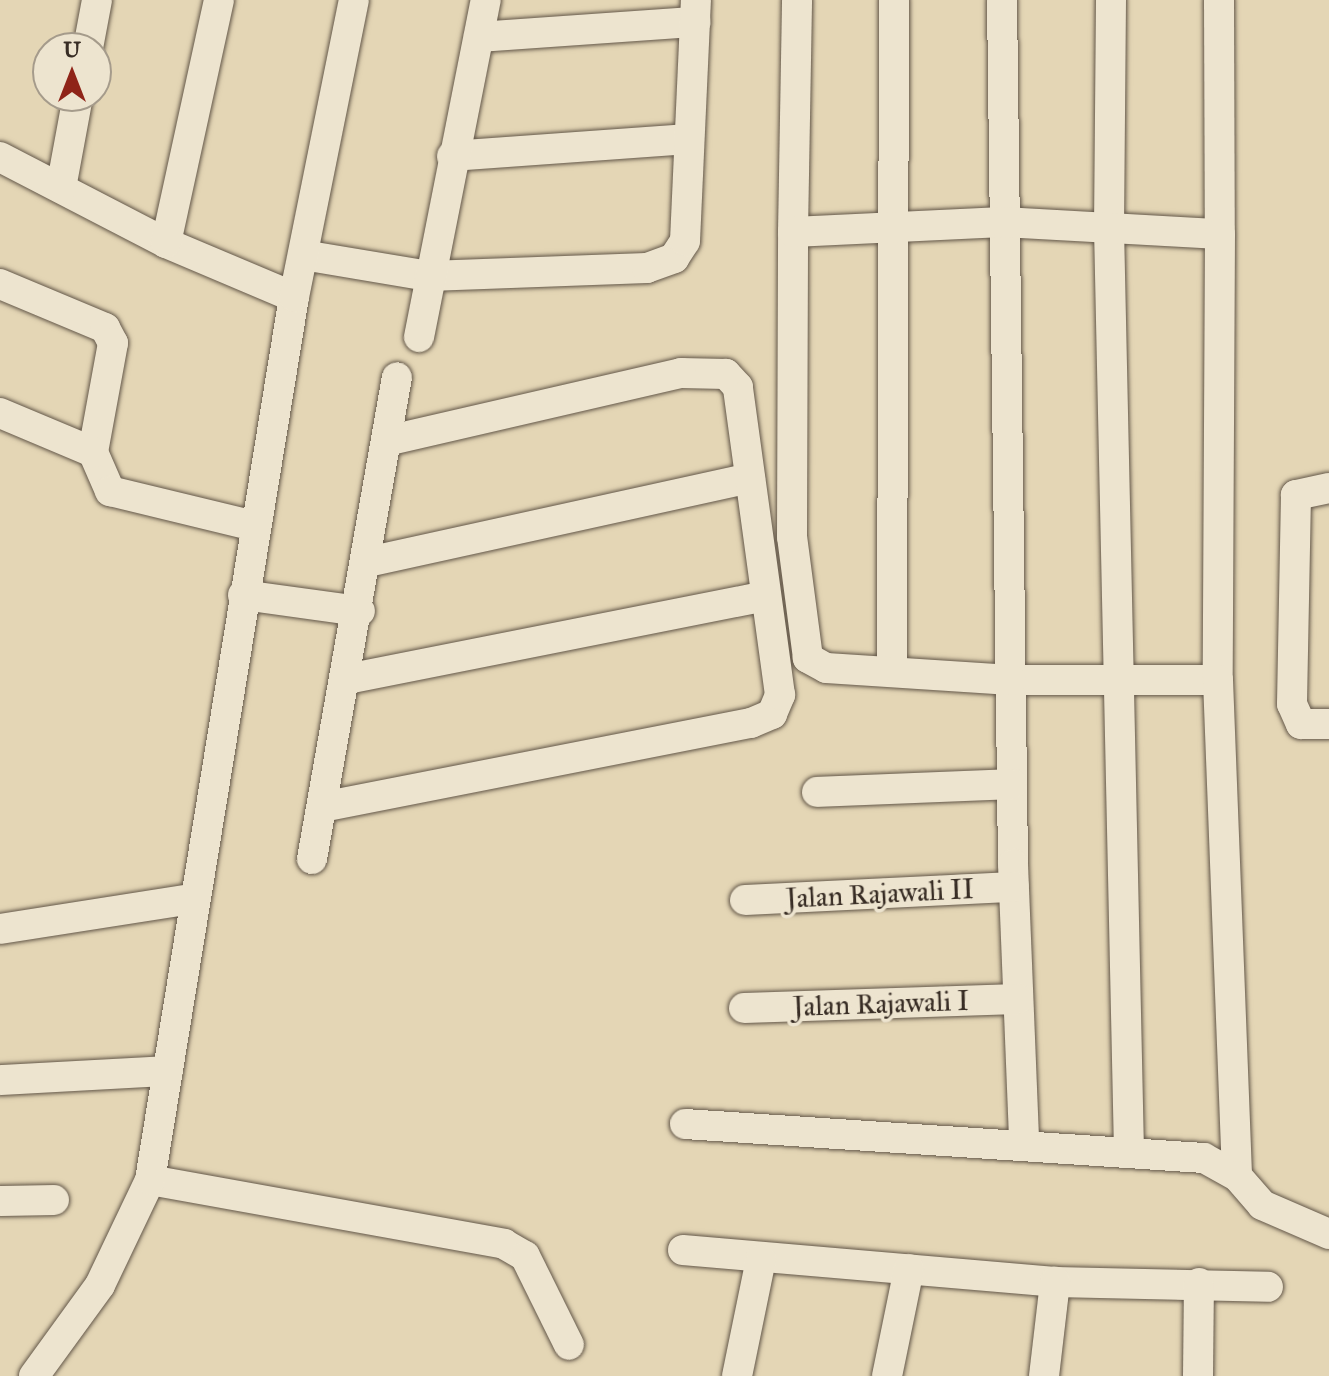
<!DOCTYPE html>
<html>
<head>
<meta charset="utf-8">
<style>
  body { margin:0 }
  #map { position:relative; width:1329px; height:1376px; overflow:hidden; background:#e4d6b5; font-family:"IM FELL Great Primer",serif }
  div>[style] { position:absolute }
  .roads { filter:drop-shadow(0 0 2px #635749) drop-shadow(0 0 2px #635749) }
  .minor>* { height:30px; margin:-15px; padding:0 15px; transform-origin:15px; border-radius:15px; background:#ede4cf }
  span { translate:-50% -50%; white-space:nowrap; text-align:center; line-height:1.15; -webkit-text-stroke:7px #ede4cf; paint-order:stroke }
  .street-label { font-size:28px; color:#382d25 }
  .north { position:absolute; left:32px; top:32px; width:80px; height:80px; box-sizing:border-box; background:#ede4cf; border:2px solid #a59b8b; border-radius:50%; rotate:0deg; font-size:22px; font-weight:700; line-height:32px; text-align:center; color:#382d25 }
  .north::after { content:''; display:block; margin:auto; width:28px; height:36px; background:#8f2418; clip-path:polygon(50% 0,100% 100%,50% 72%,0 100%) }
</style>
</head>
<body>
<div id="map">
  <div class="roads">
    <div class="minor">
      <i style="left:1002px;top:0;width:864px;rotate:89.27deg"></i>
      <i style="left:1013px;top:864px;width:279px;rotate:87.7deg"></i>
      <i style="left:1111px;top:0;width:228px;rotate:90.5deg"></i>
      <i style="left:1109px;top:228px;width:921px;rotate:88.76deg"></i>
      <i style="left:1219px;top:0;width:234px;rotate:89.8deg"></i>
      <i style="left:479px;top:37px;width:217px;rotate:-4deg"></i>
      <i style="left:88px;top:48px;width:49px;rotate:-79.4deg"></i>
      <i style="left:452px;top:156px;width:236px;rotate:-4.1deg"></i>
      <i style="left:0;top:157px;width:187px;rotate:27.4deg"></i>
      <i style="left:166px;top:243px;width:139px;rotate:22.9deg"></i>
      <i style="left:61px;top:188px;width:94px;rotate:-79.5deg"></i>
      <i style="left:793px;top:232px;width:232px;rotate:-89deg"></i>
      <i style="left:166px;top:243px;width:249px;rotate:-77.7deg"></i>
      <i style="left:303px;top:255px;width:128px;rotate:9.5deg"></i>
      <i style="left:429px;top:276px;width:218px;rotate:-2.1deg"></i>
      <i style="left:647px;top:268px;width:29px;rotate:-20deg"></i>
      <i style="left:674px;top:258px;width:20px;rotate:-57deg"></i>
      <i style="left:685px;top:241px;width:241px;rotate:-87.4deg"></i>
      <i style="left:0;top:284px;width:114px;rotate:22.7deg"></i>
      <i style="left:105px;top:328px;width:17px;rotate:62deg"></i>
      <i style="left:113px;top:343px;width:111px;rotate:100.4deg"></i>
      <i style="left:93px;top:452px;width:43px;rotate:66.4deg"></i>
      <i style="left:110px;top:491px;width:149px;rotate:13.6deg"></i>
      <i style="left:419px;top:337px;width:344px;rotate:-78.8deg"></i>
      <i style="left:0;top:413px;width:101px;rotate:22.8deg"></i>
      <i style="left:1329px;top:488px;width:34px;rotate:168deg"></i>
      <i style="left:1296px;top:495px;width:209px;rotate:91.1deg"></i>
      <i style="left:1292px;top:704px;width:22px;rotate:66deg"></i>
      <i style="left:1301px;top:724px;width:28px"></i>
      <i style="left:368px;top:562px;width:391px;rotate:-12.4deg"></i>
      <i style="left:243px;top:595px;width:118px;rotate:7.8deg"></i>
      <i style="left:892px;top:672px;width:672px;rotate:-89.83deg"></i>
      <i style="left:347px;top:679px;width:427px;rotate:-11.2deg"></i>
      <i style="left:1218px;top:680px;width:207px;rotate:180deg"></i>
      <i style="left:1011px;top:680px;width:185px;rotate:-176.3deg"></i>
      <i style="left:826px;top:668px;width:21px;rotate:-151deg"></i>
      <i style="left:808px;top:658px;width:122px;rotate:-97.5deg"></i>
      <i style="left:792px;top:537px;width:305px;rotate:-89.8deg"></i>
      <i style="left:793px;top:232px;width:210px;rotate:-2.7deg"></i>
      <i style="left:1003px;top:222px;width:217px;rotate:3.2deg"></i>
      <i style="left:1220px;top:234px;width:446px;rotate:90.3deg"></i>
      <i style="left:1218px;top:680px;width:496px;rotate:87.8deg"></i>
      <i style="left:817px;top:792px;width:195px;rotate:-2.3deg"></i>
      <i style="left:322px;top:807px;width:437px;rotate:-11.1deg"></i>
      <i style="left:751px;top:723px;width:23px;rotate:-23deg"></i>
      <i style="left:772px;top:714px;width:21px;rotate:-67deg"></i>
      <i style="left:780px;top:695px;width:311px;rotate:-97.8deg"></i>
      <i style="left:738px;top:387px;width:18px;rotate:-133deg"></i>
      <i style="left:726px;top:374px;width:45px;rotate:-178.7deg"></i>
      <i style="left:681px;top:373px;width:302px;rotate:167deg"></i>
      <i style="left:312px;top:859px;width:489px;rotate:-80deg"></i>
      <i style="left:745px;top:900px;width:269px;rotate:-2.8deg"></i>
      <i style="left:0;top:929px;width:194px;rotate:-8.9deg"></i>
      <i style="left:744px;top:1008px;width:274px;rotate:-1.9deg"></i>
      <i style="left:0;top:1080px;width:168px;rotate:-3.1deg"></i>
      <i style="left:685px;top:1124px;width:520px;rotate:3.75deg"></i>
      <i style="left:1204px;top:1158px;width:38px;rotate:29deg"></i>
      <i style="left:1237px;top:1176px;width:38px;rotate:49deg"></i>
      <i style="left:1262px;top:1205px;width:73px;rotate:23.4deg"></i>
      <i style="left:150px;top:1180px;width:360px;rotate:10.2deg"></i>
      <i style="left:504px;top:1244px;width:24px;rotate:30deg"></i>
      <i style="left:525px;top:1256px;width:99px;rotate:63.7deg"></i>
      <i style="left:0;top:1201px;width:54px;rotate:-1.1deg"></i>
      <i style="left:683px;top:1250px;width:373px;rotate:4.9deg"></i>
      <i style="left:1055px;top:1282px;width:213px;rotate:1.3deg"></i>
      <i style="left:34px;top:1376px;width:112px;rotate:-54deg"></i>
      <i style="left:100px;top:1285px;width:116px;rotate:-64.5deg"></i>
      <i style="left:150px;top:1180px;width:895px;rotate:-80.74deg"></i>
      <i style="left:294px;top:297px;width:303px;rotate:-78.6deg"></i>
      <i style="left:737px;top:1376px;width:119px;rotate:-78.4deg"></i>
      <i style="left:887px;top:1376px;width:109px;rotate:-78.4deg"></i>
      <i style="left:1044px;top:1376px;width:95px;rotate:-83.3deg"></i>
      <i style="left:1198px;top:1376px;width:93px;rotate:-89.4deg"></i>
    </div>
  </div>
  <div class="street-label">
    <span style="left:880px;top:894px;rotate:-3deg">Jalan Rajawali II</span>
    <span style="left:881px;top:1004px;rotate:-2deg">Jalan Rajawali I</span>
  </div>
  <div class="north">U</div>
</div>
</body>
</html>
